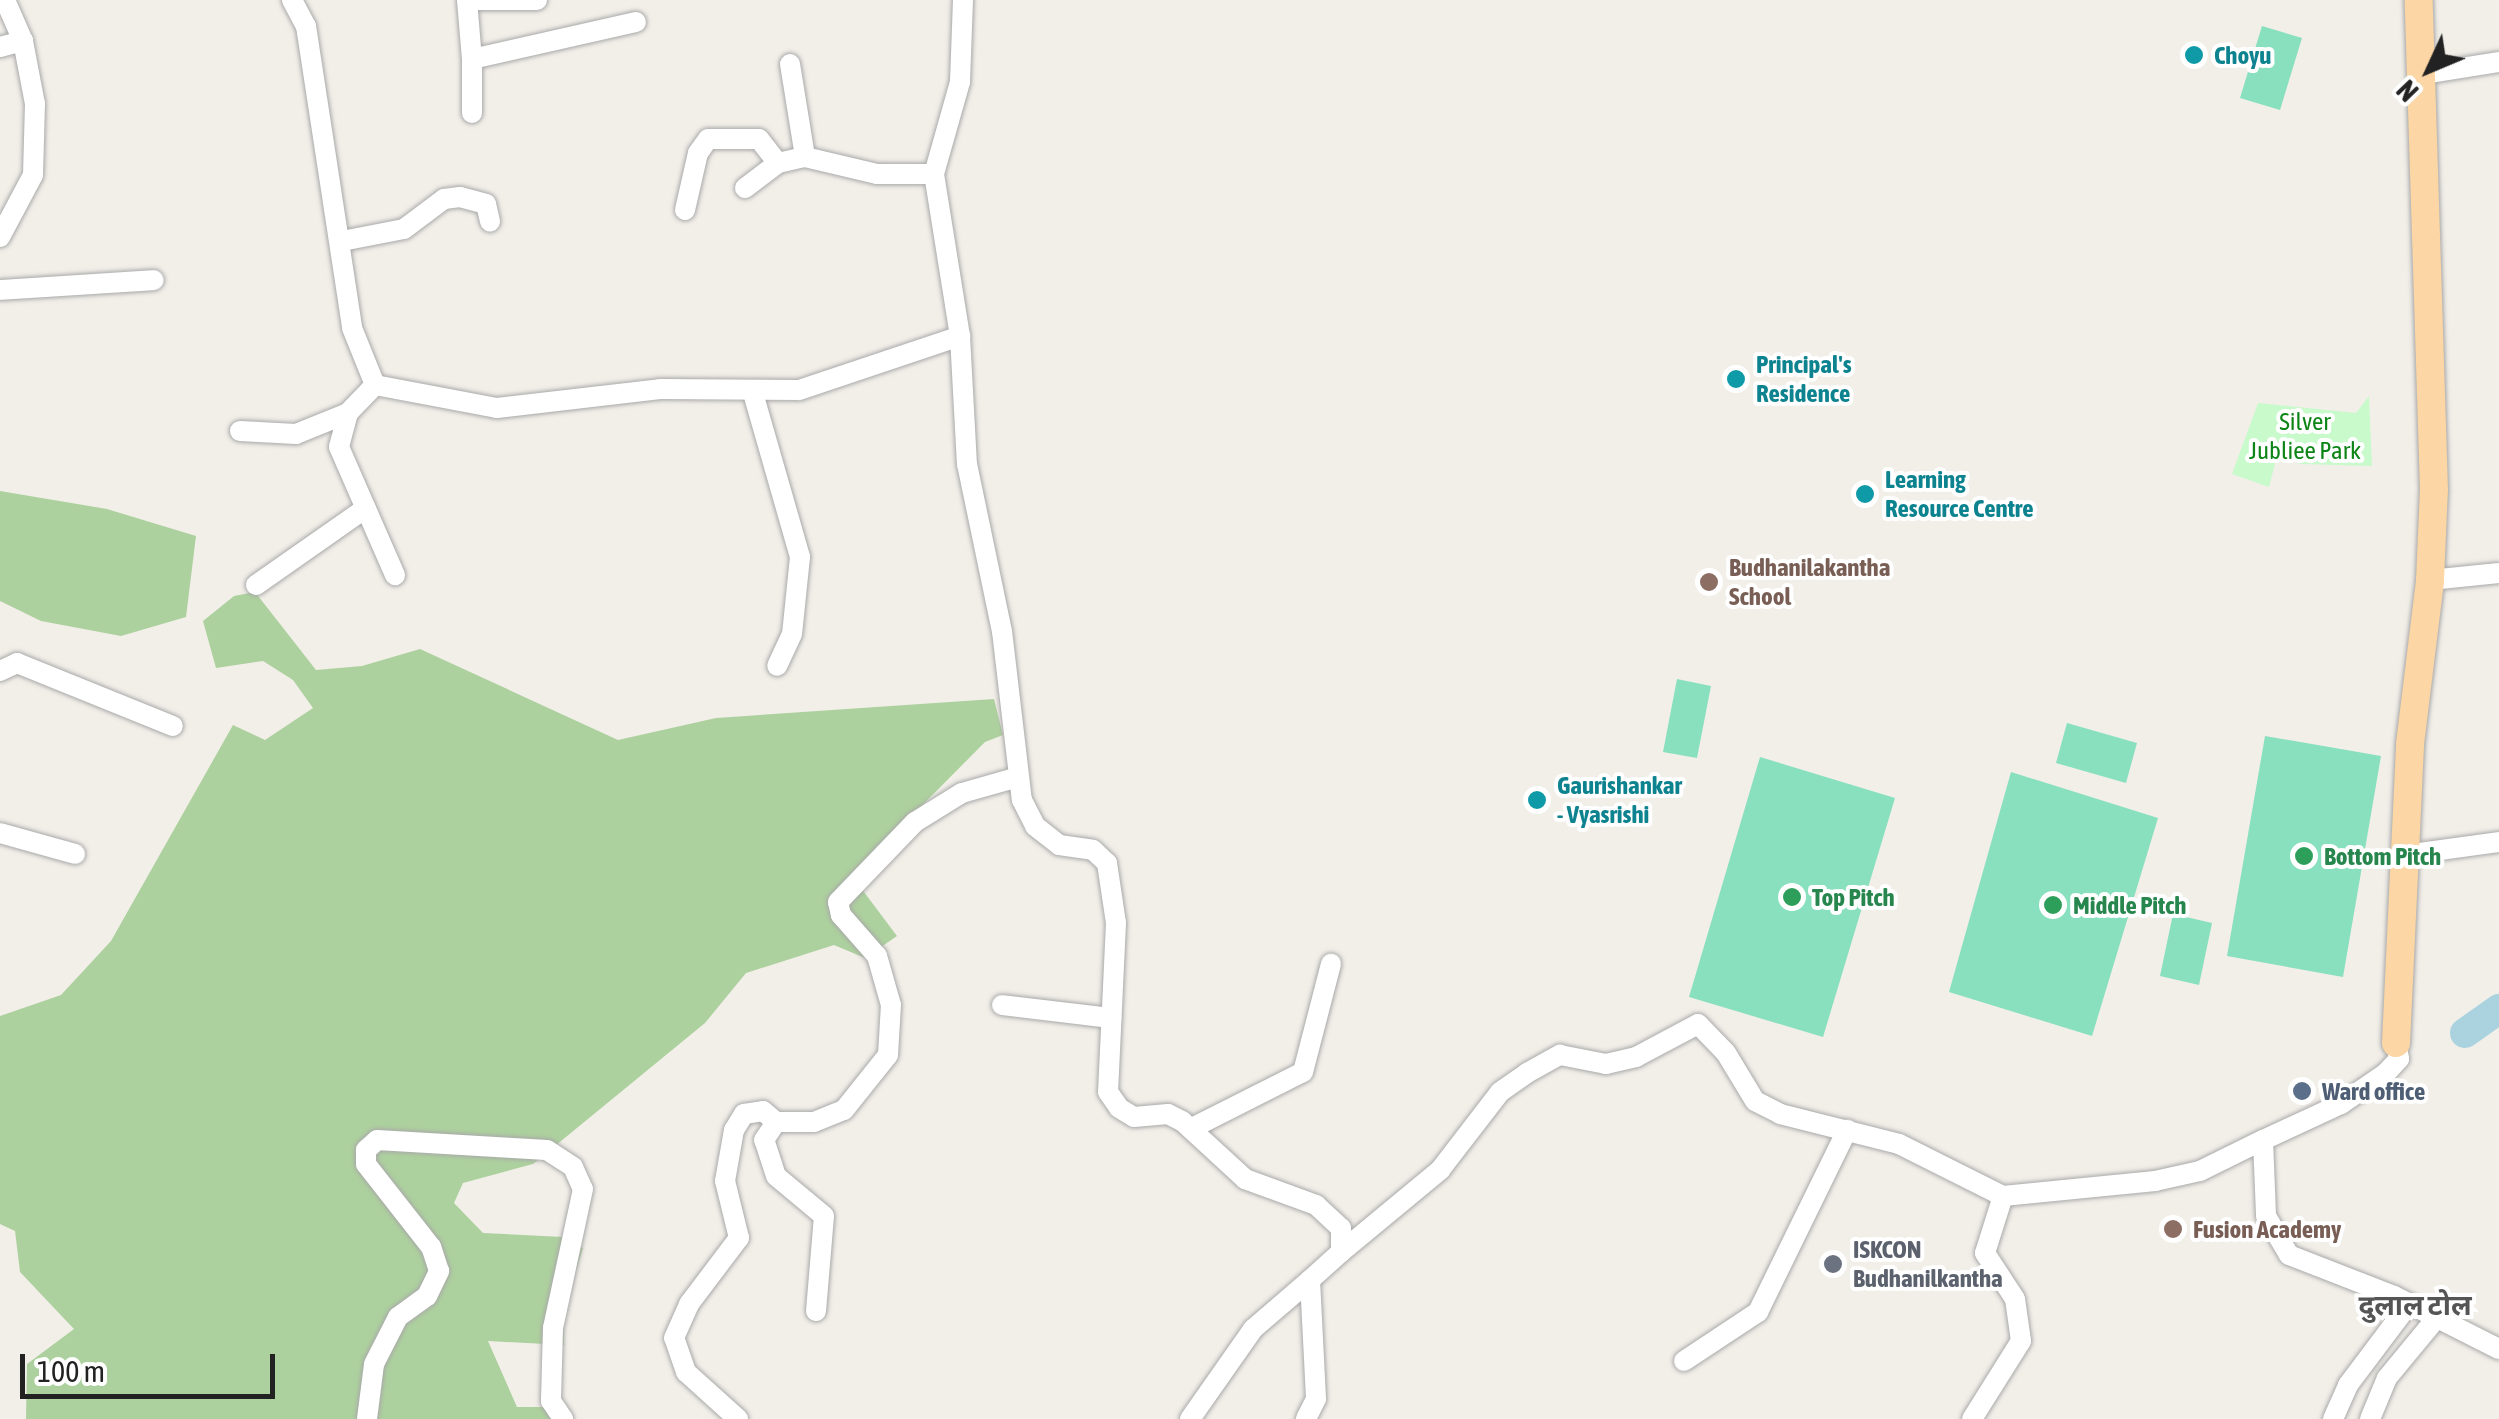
<!DOCTYPE html>
<html>
<head>
<meta charset="utf-8">
<style>
  body { margin:0 }
  #map { position:relative; width:2499px; height:1419px; overflow:hidden; background:#f2efe9; font-family:"Asap Condensed","Noto Sans Devanagari",sans-serif }
  div>[style] { position:absolute }
  .forest>* { inset:0; background:#add19e }
  .park>* { inset:0; background:#c8facc }
  .pitch>* { inset:0; background:#88e0be }
  .river>* { height:30px; margin:-15px; padding:0 15px; transform-origin:15px; border-radius:15px; background:#aad3df }
  .roads { filter:drop-shadow(0 0 2px #a9a9a9) drop-shadow(0 0 2px #a9a9a9) }
  .minor>* { height:20px; margin:-10px; padding:0 10px; transform-origin:10px; border-radius:10px; background:#fff }
  .major>* { height:28px; margin:-14px; padding:0 14px; transform-origin:14px; border-radius:14px; background:#fcd6a4 }
  .dots>* { width:28px; height:28px; translate:-50% -50%; box-sizing:border-box; border:5px solid #fff; border-radius:50% }
  span { translate:-50% -50%; white-space:nowrap; text-align:center; line-height:1.15; -webkit-text-stroke:8px #fff; paint-order:stroke }
  .culture-label { font-size:25px; color:#0d838f; font-weight:700 }
  .left { translate:0 -50%; text-align:left }
  .park-label { font-size:25px; color:#0c8416 }
  .education-label { font-size:25px; color:#785e54; font-weight:700 }
  .leisure-label { font-size:25px; color:#27864d; font-weight:700 }
  .service-label { font-size:25px; color:#4e5e75; font-weight:700 }
  .worship-label { font-size:25px; color:#5b616d; font-weight:700 }
  .neighbourhood-label { font-size:28px; color:#555; font-weight:700 }
  .north { position:absolute; left:2379px; top:20px; width:100px; height:100px; -webkit-text-stroke:8px #fff; paint-order:stroke; rotate:226deg; font-size:28px; font-weight:700; line-height:40px; text-align:center; color:#222 }
  .north::after { content:''; display:block; margin:auto; width:35px; height:45px; background:#222; clip-path:polygon(50% 0,100% 100%,50% 72%,0 100%) }
  .scale { position:absolute; left:20px; top:1354px; width:255px; height:45px; box-sizing:border-box; border:5px solid #222; border-top:0; padding-left:12px; font-size:30px; line-height:35px; white-space:nowrap; color:#222; -webkit-text-stroke:8px #fff; paint-order:stroke }
</style>
</head>
<body>
<div id="map">
  <div class="forest">
    <i style="clip-path:polygon(0 491px,107px 509px,196px 536px,186px 617px,121px 636px,41px 621px,0 601px)"></i>
    <i style="clip-path:polygon(255px 592px,316px 670px,362px 666px,420px 649px,618px 740px,716px 718px,994px 699px,1003px 735px,985px 742px,852px 876px,897px 936px,865px 958px,834px 945px,746px 973px,705px 1023px,533px 1164px,463px 1183px,454px 1203px,483px 1233px,563px 1237px,583px 1248px,563px 1313px,564px 1345px,488px 1341px,517px 1407px,558px 1407px,570px 1419px,26px 1419px,27px 1364px,74px 1329px,20px 1272px,15px 1231px,0 1224px,0 1016px,61px 995px,111px 941px,233px 725px,265px 740px,313px 708px,293px 680px,263px 661px,216px 668px,203px 621px,234px 596px)"></i>
  </div>
  <div class="park">
    <i style="clip-path:polygon(2369px 396px,2372px 466px,2301px 464px,2277px 456px,2269px 487px,2232px 474px,2258px 403px,2356px 413px)"></i>
  </div>
  <div class="pitch">
    <i style="clip-path:polygon(2262px 26px,2302px 38px,2280px 110px,2240px 98px)"></i>
    <i style="clip-path:polygon(1677px 679px,1711px 686px,1697px 758px,1663px 752px)"></i>
    <i style="clip-path:polygon(2067px 723px,2137px 743px,2126px 783px,2056px 763px)"></i>
    <i style="clip-path:polygon(2265px 736px,2381px 756px,2343px 977px,2227px 956px)"></i>
    <i style="clip-path:polygon(1760px 757px,1895px 798px,1823px 1037px,1689px 997px)"></i>
    <i style="clip-path:polygon(2011px 772px,2158px 818px,2092px 1036px,1949px 992px)"></i>
    <i style="clip-path:polygon(2173px 914px,2212px 923px,2199px 985px,2160px 976px)"></i>
  </div>
  <div class="river">
    <i style="left:2465px;top:1033px;width:42px;rotate:-35.2deg"></i>
  </div>
  <div class="roads">
    <div class="minor">
      <i style="left:292px;top:0;width:30px;rotate:62deg"></i>
      <i style="left:306px;top:26px;width:305px;rotate:81.3deg"></i>
      <i style="left:352px;top:328px;width:61px;rotate:68deg"></i>
      <i style="left:375px;top:385px;width:39px;rotate:134deg"></i>
      <i style="left:348px;top:413px;width:35px;rotate:105deg"></i>
      <i style="left:339px;top:447px;width:140px;rotate:66.4deg"></i>
      <i style="left:467px;top:0;width:70px"></i>
      <i style="left:467px;top:0;width:59px;rotate:85.2deg"></i>
      <i style="left:963px;top:0;width:82px;rotate:92.1deg"></i>
      <i style="left:960px;top:82px;width:96px;rotate:105.8deg"></i>
      <i style="left:934px;top:174px;width:164px;rotate:80.9deg"></i>
      <i style="left:960px;top:336px;width:128px;rotate:86.9deg"></i>
      <i style="left:967px;top:464px;width:171px;rotate:78.2deg"></i>
      <i style="left:1002px;top:631px;width:170px;rotate:83.3deg"></i>
      <i style="left:1022px;top:800px;width:29px;rotate:63deg"></i>
      <i style="left:1035px;top:826px;width:31px;rotate:38deg"></i>
      <i style="left:1059px;top:845px;width:34px;rotate:8deg"></i>
      <i style="left:1093px;top:850px;width:19px;rotate:43deg"></i>
      <i style="left:1107px;top:863px;width:61px;rotate:81.5deg"></i>
      <i style="left:1116px;top:923px;width:169px;rotate:92.7deg"></i>
      <i style="left:1108px;top:1092px;width:19px;rotate:55deg"></i>
      <i style="left:1119px;top:1108px;width:17px;rotate:31deg"></i>
      <i style="left:1134px;top:1117px;width:34px;rotate:-5deg"></i>
      <i style="left:1168px;top:1114px;width:16px;rotate:27deg"></i>
      <i style="left:1182px;top:1121px;width:86px;rotate:42.6deg"></i>
      <i style="left:1245px;top:1179px;width:76px;rotate:20.1deg"></i>
      <i style="left:1316px;top:1205px;width:34px;rotate:43deg"></i>
      <i style="left:1341px;top:1228px;width:24px;rotate:90deg"></i>
      <i style="left:1341px;top:1252px;width:42px;rotate:137.9deg"></i>
      <i style="left:1310px;top:1280px;width:119px;rotate:87.1deg"></i>
      <i style="left:1316px;top:1399px;width:22px;rotate:117deg"></i>
      <i style="left:0;top:47px;width:24px;rotate:-15deg"></i>
      <i style="left:790px;top:64px;width:94px;rotate:80.8deg"></i>
      <i style="left:2423px;top:74px;width:77px;rotate:-9deg"></i>
      <i style="left:472px;top:113px;width:54px;rotate:-90deg"></i>
      <i style="left:472px;top:59px;width:168px;rotate:-12.7deg"></i>
      <i style="left:745px;top:188px;width:41px;rotate:-37.1deg"></i>
      <i style="left:778px;top:163px;width:28px;rotate:-13deg"></i>
      <i style="left:805px;top:157px;width:74px;rotate:13.3deg"></i>
      <i style="left:877px;top:174px;width:57px"></i>
      <i style="left:685px;top:210px;width:58px;rotate:-77.2deg"></i>
      <i style="left:698px;top:153px;width:17px;rotate:-54deg"></i>
      <i style="left:708px;top:139px;width:51px"></i>
      <i style="left:759px;top:139px;width:31px;rotate:52deg"></i>
      <i style="left:0;top:237px;width:70px;rotate:-62deg"></i>
      <i style="left:33px;top:175px;width:71px;rotate:-88.4deg"></i>
      <i style="left:35px;top:104px;width:64px;rotate:-100.8deg"></i>
      <i style="left:23px;top:41px;width:45px;rotate:-113.7deg"></i>
      <i style="left:342px;top:241px;width:63px;rotate:-11deg"></i>
      <i style="left:404px;top:229px;width:50px;rotate:-36.9deg"></i>
      <i style="left:444px;top:199px;width:16px;rotate:-7deg"></i>
      <i style="left:460px;top:197px;width:27px;rotate:15deg"></i>
      <i style="left:486px;top:204px;width:18px;rotate:77deg"></i>
      <i style="left:0;top:290px;width:154px;rotate:-3.7deg"></i>
      <i style="left:375px;top:385px;width:124px;rotate:10.7deg"></i>
      <i style="left:497px;top:408px;width:164px;rotate:-6.6deg"></i>
      <i style="left:660px;top:389px;width:139px;rotate:0.4deg"></i>
      <i style="left:799px;top:390px;width:170px;rotate:-18.5deg"></i>
      <i style="left:753px;top:393px;width:171px;rotate:74deg"></i>
      <i style="left:800px;top:557px;width:77px;rotate:95.9deg"></i>
      <i style="left:792px;top:634px;width:35px;rotate:115deg"></i>
      <i style="left:240px;top:431px;width:56px;rotate:3.1deg"></i>
      <i style="left:296px;top:434px;width:56px;rotate:-22deg"></i>
      <i style="left:2430px;top:580px;width:69px;rotate:-5.8deg"></i>
      <i style="left:256px;top:585px;width:134px;rotate:-35deg"></i>
      <i style="left:0;top:671px;width:19px;rotate:-25deg"></i>
      <i style="left:17px;top:663px;width:168px;rotate:22deg"></i>
      <i style="left:0;top:833px;width:78px;rotate:15.6deg"></i>
      <i style="left:2404px;top:855px;width:96px;rotate:-7.8deg"></i>
      <i style="left:1002px;top:1005px;width:110px;rotate:6.8deg"></i>
      <i style="left:2396px;top:1043px;width:16px;rotate:79deg"></i>
      <i style="left:2399px;top:1059px;width:19px;rotate:133deg"></i>
      <i style="left:2386px;top:1073px;width:55px;rotate:145.4deg"></i>
      <i style="left:2341px;top:1104px;width:86px;rotate:155.2deg"></i>
      <i style="left:2263px;top:1140px;width:76px;rotate:87.7deg"></i>
      <i style="left:2266px;top:1216px;width:45px;rotate:59.5deg"></i>
      <i style="left:2289px;top:1255px;width:113px;rotate:21.3deg"></i>
      <i style="left:2394px;top:1296px;width:118px;rotate:26.8deg"></i>
      <i style="left:1192px;top:1128px;width:124px;rotate:-26.8deg"></i>
      <i style="left:1303px;top:1072px;width:112px;rotate:-75.5deg"></i>
      <i style="left:1341px;top:1252px;width:129px;rotate:-39.6deg"></i>
      <i style="left:1440px;top:1170px;width:98px;rotate:-52.4deg"></i>
      <i style="left:1500px;top:1092px;width:33px;rotate:-35deg"></i>
      <i style="left:1527px;top:1073px;width:38px;rotate:-29deg"></i>
      <i style="left:1560px;top:1055px;width:47px;rotate:11.1deg"></i>
      <i style="left:1606px;top:1064px;width:31px;rotate:-13deg"></i>
      <i style="left:1636px;top:1057px;width:70px;rotate:-28deg"></i>
      <i style="left:1698px;top:1024px;width:40px;rotate:46deg"></i>
      <i style="left:1726px;top:1053px;width:56px;rotate:58.9deg"></i>
      <i style="left:1755px;top:1101px;width:28px;rotate:27deg"></i>
      <i style="left:1780px;top:1114px;width:123px;rotate:14.1deg"></i>
      <i style="left:1899px;top:1144px;width:116px;rotate:26.6deg"></i>
      <i style="left:816px;top:1311px;width:95px;rotate:-85.2deg"></i>
      <i style="left:824px;top:1216px;width:62px;rotate:-140.2deg"></i>
      <i style="left:776px;top:1176px;width:38px;rotate:-108deg"></i>
      <i style="left:764px;top:1140px;width:22px;rotate:-56deg"></i>
      <i style="left:776px;top:1122px;width:38px"></i>
      <i style="left:814px;top:1122px;width:32px;rotate:-22deg"></i>
      <i style="left:844px;top:1110px;width:70px;rotate:-51.3deg"></i>
      <i style="left:888px;top:1055px;width:50px;rotate:-86.6deg"></i>
      <i style="left:891px;top:1005px;width:51px;rotate:-105.9deg"></i>
      <i style="left:877px;top:956px;width:55px;rotate:-131.3deg"></i>
      <i style="left:841px;top:915px;width:13px;rotate:-103deg"></i>
      <i style="left:838px;top:902px;width:111px;rotate:-46.1deg"></i>
      <i style="left:915px;top:822px;width:55px;rotate:-31.7deg"></i>
      <i style="left:962px;top:793px;width:58px;rotate:-15.9deg"></i>
      <i style="left:1684px;top:1361px;width:89px;rotate:-33.5deg"></i>
      <i style="left:1758px;top:1312px;width:203px;rotate:-63.9deg"></i>
      <i style="left:367px;top:1419px;width:55px;rotate:-82.7deg"></i>
      <i style="left:374px;top:1364px;width:53px;rotate:-62.9deg"></i>
      <i style="left:398px;top:1317px;width:36px;rotate:-36deg"></i>
      <i style="left:427px;top:1296px;width:28px;rotate:-64deg"></i>
      <i style="left:439px;top:1271px;width:25px;rotate:-108deg"></i>
      <i style="left:431px;top:1247px;width:105px;rotate:-128.1deg"></i>
      <i style="left:366px;top:1164px;width:14px;rotate:-90deg"></i>
      <i style="left:366px;top:1150px;width:15px;rotate:-42deg"></i>
      <i style="left:377px;top:1140px;width:170px;rotate:3.4deg"></i>
      <i style="left:547px;top:1150px;width:31px;rotate:33deg"></i>
      <i style="left:573px;top:1167px;width:24px;rotate:66deg"></i>
      <i style="left:583px;top:1189px;width:142px;rotate:102.2deg"></i>
      <i style="left:553px;top:1328px;width:73px;rotate:91.6deg"></i>
      <i style="left:551px;top:1401px;width:22px;rotate:56deg"></i>
      <i style="left:738px;top:1419px;width:70px;rotate:-137.9deg"></i>
      <i style="left:686px;top:1372px;width:36px;rotate:-109deg"></i>
      <i style="left:674px;top:1338px;width:37px;rotate:-66deg"></i>
      <i style="left:689px;top:1304px;width:83px;rotate:-52.9deg"></i>
      <i style="left:739px;top:1238px;width:59px;rotate:-103.8deg"></i>
      <i style="left:725px;top:1181px;width:52px;rotate:-80deg"></i>
      <i style="left:734px;top:1130px;width:19px;rotate:-58deg"></i>
      <i style="left:744px;top:1114px;width:19px;rotate:-9deg"></i>
      <i style="left:763px;top:1111px;width:17px;rotate:40deg"></i>
      <i style="left:1190px;top:1419px;width:110px;rotate:-55deg"></i>
      <i style="left:1253px;top:1329px;width:75px;rotate:-40.7deg"></i>
      <i style="left:1972px;top:1419px;width:92px;rotate:-57.9deg"></i>
      <i style="left:2021px;top:1341px;width:42px;rotate:-98.1deg"></i>
      <i style="left:2015px;top:1299px;width:55px;rotate:-123.1deg"></i>
      <i style="left:1985px;top:1253px;width:60px;rotate:-72.5deg"></i>
      <i style="left:2003px;top:1196px;width:153px;rotate:-5.6deg"></i>
      <i style="left:2155px;top:1181px;width:46px;rotate:-12.5deg"></i>
      <i style="left:2200px;top:1171px;width:70px;rotate:-26.2deg"></i>
      <i style="left:2333px;top:1419px;width:37px;rotate:-66deg"></i>
      <i style="left:2348px;top:1385px;width:101px;rotate:-53deg"></i>
      <i style="left:2370px;top:1419px;width:44px;rotate:-67.5deg"></i>
      <i style="left:2387px;top:1378px;width:75px;rotate:-50.4deg"></i>
    </div>
    <div class="major">
      <i style="left:2396px;top:1043px;width:299px;rotate:-87.3deg"></i>
      <i style="left:2410px;top:744px;width:165px;rotate:-83deg"></i>
      <i style="left:2430px;top:580px;width:90px;rotate:-87.5deg"></i>
      <i style="left:2434px;top:490px;width:490px;rotate:-91.8deg"></i>
    </div>
  </div>
  <div class="dots">
    <i style="left:2194px;top:55px;background:#0f9aa8"></i>
    <i style="left:1736px;top:379px;background:#0f9aa8"></i>
    <i style="left:1865px;top:494px;background:#0f9aa8"></i>
    <i style="left:1709px;top:582px;background:#8d6e63"></i>
    <i style="left:1537px;top:800px;background:#0f9aa8"></i>
    <i style="left:2304px;top:856px;background:#2e9e5b"></i>
    <i style="left:1792px;top:897px;background:#2e9e5b"></i>
    <i style="left:2053px;top:905px;background:#2e9e5b"></i>
    <i style="left:2302px;top:1091px;background:#5c6f8a"></i>
    <i style="left:2173px;top:1229px;background:#8d6e63"></i>
    <i style="left:1833px;top:1264px;background:#6b7280"></i>
  </div>
  <div class="culture-label">
    <span class="left" style="left:2214px;top:55px">Choyu</span>
    <span class="left" style="left:1756px;top:379px">Principal's<br>Residence</span>
    <span class="left" style="left:1885px;top:494px">Learning<br>Resource Centre</span>
    <span class="left" style="left:1557px;top:800px">Gaurishankar<br>- Vyasrishi</span>
  </div>
  <div class="park-label">
    <span style="left:2305px;top:436px">Silver<br>Jubliee Park</span>
  </div>
  <div class="education-label">
    <span class="left" style="left:1729px;top:582px">Budhanilakantha<br>School</span>
    <span class="left" style="left:2193px;top:1229px">Fusion Academy</span>
  </div>
  <div class="leisure-label">
    <span class="left" style="left:2324px;top:856px">Bottom Pitch</span>
    <span class="left" style="left:1812px;top:897px">Top Pitch</span>
    <span class="left" style="left:2073px;top:905px">Middle Pitch</span>
  </div>
  <div class="service-label">
    <span class="left" style="left:2322px;top:1091px">Ward office</span>
  </div>
  <div class="worship-label">
    <span class="left" style="left:1853px;top:1264px">ISKCON<br>Budhanilkantha</span>
  </div>
  <div class="neighbourhood-label">
    <span style="left:2415px;top:1305px">दुलाल टोल</span>
  </div>
  <div class="north">N</div>
  <div class="scale">100 m</div>
</div>
</body>
</html>
